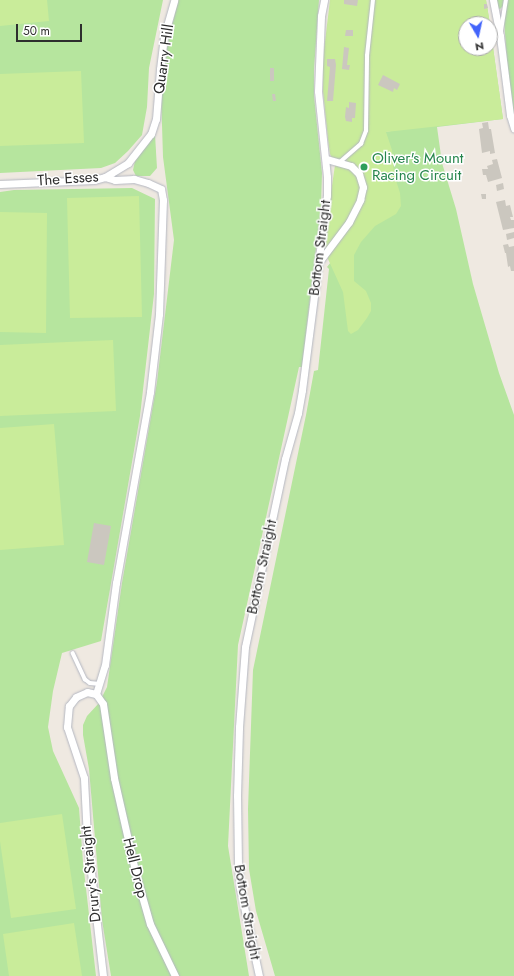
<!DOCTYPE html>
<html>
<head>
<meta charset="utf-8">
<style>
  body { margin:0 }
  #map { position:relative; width:514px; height:976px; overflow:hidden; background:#efe9e1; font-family:Jost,sans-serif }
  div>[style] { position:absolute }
  .green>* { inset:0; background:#b6e59e }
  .pitch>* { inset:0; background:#c9ec9a }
  .building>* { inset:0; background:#cbc7bf }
  .roads { filter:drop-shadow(0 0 1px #b4b7c1) drop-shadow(0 0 1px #b4b7c1) }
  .lane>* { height:3.5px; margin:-1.75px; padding:0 1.75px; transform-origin:1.75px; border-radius:1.75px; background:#fff }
  .street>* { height:7px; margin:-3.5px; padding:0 3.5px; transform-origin:3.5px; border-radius:3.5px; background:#fff }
  .dots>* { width:11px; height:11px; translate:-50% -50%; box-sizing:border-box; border:2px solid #fff; border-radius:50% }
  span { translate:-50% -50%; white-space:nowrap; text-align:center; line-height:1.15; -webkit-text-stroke:3px #fff; paint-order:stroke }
  .street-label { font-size:15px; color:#2e2e2e }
  .leisure-label { font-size:15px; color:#27864d }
  .left { translate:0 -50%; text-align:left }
  .north { position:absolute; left:458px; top:16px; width:40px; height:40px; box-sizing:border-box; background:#fff; border:1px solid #ababab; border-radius:50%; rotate:171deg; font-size:11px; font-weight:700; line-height:16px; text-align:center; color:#2e2e2e }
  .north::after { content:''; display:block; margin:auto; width:14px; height:18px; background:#4264fb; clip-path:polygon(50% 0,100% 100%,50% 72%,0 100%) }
  .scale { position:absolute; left:16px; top:24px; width:66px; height:18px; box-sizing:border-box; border:2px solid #2e2e2e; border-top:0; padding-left:5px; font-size:12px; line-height:14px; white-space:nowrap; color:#2e2e2e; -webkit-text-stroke:3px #fff; paint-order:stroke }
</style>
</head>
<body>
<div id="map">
  <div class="green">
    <i style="clip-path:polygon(0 0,163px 0,149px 68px,147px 107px,142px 135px,128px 151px,115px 163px,101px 168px,0 173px)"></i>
    <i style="clip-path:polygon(178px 0,319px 0,314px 69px,314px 96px,322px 173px,321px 206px,302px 367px,299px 367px,238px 645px,228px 846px,249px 976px,111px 976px,102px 920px,89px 769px,83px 735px,83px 725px,87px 716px,99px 703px,107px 687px,122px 583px,157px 382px,174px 240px,163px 157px,161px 93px,164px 61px)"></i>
    <i style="clip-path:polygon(380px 0,486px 0,490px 24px,466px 24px,466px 48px,490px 48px,490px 26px,503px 119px,437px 127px,442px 163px,456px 209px,473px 284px,499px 373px,514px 415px,514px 976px,275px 976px,256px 911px,249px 869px,248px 809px,253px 670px,306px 415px,314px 371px,318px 370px,329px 269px,327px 267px,364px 220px,377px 133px,391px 131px)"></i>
    <i style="clip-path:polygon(496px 0,514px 0,514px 118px,508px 75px,503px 6px,500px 9px,498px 8px)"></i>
    <i style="clip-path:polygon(155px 135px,157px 168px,150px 176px,136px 176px,133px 170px,135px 161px)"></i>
    <i style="clip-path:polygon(132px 188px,155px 199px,154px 294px,140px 416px,101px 641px,62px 653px,53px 691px,48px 727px,53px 751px,79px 808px,83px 862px,96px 976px,0 976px,0 192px,14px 190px)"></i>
  </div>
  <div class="pitch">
    <i style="clip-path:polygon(0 0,47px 0,49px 21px,0 26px)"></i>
    <i style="clip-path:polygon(330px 0,486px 0,490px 24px,466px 24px,466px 48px,490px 48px,490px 26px,503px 119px,386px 132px,392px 150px,394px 174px,400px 193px,401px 206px,396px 214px,375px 226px,361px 242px,354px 255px,354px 281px,366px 291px,371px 303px,371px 311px,367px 318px,358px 330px,351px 334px,348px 331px,343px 292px,323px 248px,335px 165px,330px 154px,328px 139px,323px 91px,323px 58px)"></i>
    <i style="clip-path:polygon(81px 71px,84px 143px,0 146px,0 74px)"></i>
    <i style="clip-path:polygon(139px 196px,142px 317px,70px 318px,67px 198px)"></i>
    <i style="clip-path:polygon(0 212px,47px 213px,46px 333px,0 332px)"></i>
    <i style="clip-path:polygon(113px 340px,116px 411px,0 416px,0 345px)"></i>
    <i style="clip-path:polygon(54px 424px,64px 545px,0 550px,0 428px)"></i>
    <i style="clip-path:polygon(62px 814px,76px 909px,11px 918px,0 841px,0 823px)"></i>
    <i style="clip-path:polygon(74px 923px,82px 976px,9px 976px,3px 934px)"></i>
  </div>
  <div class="building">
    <i style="clip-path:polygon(344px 0,358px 0,357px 6px,344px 4px)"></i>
    <i style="clip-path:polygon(484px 4px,487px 4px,488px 8px,484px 9px)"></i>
    <i style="clip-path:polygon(346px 30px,353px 30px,353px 36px,345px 36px)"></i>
    <i style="clip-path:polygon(344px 47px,349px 48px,347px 65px,350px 65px,349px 70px,342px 69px)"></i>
    <i style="clip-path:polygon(327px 59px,335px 59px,336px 65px,333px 101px,327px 101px,330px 67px,327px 66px)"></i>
    <i style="clip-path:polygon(270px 68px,274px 68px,274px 81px,270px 81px)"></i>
    <i style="clip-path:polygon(383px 75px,400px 84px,397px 90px,394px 88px,393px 92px,378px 85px)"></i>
    <i style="clip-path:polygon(272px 94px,275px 94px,276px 101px,273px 101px)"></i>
    <i style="clip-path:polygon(349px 102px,356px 103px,355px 118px,352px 118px,352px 122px,346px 121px,345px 117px,346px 107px,349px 108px)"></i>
    <i style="clip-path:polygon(488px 122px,489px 129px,491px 129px,495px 153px,490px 154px,490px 151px,482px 153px,479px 129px,483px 128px,482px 123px)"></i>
    <i style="clip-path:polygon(497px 159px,502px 178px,488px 182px,486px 175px,483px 175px,482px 169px,488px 169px,487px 166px,493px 164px,492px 160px)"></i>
    <i style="clip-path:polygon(503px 183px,504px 189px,497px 191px,496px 185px)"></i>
    <i style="clip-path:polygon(481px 194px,486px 194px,486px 199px,482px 199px)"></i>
    <i style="clip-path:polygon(505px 200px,506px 206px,510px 205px,513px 217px,510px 217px,511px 220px,514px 220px,514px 228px,503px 230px,496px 202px)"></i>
    <i style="clip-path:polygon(514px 232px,514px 238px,507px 240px,506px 234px)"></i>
    <i style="clip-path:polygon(508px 244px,509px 247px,514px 246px,514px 271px,511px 271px,510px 266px,508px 267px,506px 253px,505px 253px,503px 245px)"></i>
    <i style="clip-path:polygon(94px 523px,111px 526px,104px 565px,87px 562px)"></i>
  </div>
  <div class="roads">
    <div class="lane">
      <i style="left:501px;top:31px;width:31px;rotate:-81deg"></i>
      <i style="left:340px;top:162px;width:28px;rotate:-41deg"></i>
      <i style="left:361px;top:144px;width:14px;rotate:-69deg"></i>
      <i style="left:366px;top:131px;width:75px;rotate:-89.2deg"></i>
      <i style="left:367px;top:56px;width:56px;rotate:-83.9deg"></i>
      <i style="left:73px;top:653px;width:29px;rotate:65deg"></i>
      <i style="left:85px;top:679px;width:6px;rotate:39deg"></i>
      <i style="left:90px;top:683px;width:10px;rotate:6deg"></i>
    </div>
    <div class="street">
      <i style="left:493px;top:0;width:37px;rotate:79deg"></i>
      <i style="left:500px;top:36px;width:80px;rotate:82.8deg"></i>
      <i style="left:510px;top:115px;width:14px;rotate:73deg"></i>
      <i style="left:0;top:184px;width:94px;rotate:-2.4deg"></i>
      <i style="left:94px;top:180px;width:11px;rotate:-15deg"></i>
      <i style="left:105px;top:177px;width:27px;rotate:-31deg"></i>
      <i style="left:128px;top:163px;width:37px;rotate:-52deg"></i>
      <i style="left:151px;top:134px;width:16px;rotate:-72deg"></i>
      <i style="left:156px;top:119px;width:50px;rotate:-85.4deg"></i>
      <i style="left:160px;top:69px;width:33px;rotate:-83deg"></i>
      <i style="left:164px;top:36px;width:37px;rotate:-74deg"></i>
      <i style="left:319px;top:262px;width:50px;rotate:-53.1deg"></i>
      <i style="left:349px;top:222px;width:25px;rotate:-63deg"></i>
      <i style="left:360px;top:200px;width:13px;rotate:-77deg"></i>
      <i style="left:363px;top:187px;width:14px;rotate:-107deg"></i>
      <i style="left:359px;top:174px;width:11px;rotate:-135deg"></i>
      <i style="left:351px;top:166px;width:26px;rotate:-164deg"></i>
      <i style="left:96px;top:694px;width:30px;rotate:-73deg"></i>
      <i style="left:105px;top:665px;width:83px;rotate:-82.4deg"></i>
      <i style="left:116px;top:583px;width:194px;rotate:-79.9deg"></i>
      <i style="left:150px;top:392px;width:79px;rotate:-83.4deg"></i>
      <i style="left:159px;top:314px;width:114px;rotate:-88deg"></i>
      <i style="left:163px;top:200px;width:11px;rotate:-100deg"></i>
      <i style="left:161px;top:189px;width:14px;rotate:-155deg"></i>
      <i style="left:148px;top:183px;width:15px;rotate:-164deg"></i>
      <i style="left:134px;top:179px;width:19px;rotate:177deg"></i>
      <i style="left:115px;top:180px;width:10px;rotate:-163deg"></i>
      <i style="left:103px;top:976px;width:139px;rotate:-96.6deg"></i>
      <i style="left:87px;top:838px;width:60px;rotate:-92.9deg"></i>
      <i style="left:84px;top:778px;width:54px;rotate:-108.4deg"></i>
      <i style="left:67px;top:727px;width:21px;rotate:-85deg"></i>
      <i style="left:69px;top:706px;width:11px;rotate:-52deg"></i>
      <i style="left:76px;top:697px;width:12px;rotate:-24deg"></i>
      <i style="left:87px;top:692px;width:9px;rotate:13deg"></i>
      <i style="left:96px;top:694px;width:12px;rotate:55deg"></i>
      <i style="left:103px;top:704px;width:75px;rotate:81.5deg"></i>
      <i style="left:114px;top:778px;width:99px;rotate:77.2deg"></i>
      <i style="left:136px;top:875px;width:51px;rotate:74.1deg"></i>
      <i style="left:150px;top:924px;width:58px;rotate:64.3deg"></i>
      <i style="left:259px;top:976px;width:90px;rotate:-102.2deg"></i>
      <i style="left:240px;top:888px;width:23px;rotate:-95deg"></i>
      <i style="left:238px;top:865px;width:69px;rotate:-90.8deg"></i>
      <i style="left:237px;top:796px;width:69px;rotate:-88.3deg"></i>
      <i style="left:239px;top:727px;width:80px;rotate:-85.7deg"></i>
      <i style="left:245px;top:647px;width:192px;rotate:-78deg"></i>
      <i style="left:285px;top:459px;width:48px;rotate:-74.2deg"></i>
      <i style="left:298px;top:413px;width:23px;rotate:-80deg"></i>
      <i style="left:302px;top:390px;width:197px;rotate:-82.7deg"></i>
      <i style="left:327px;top:195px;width:18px;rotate:-90deg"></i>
      <i style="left:327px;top:177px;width:86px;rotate:-96deg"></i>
      <i style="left:318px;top:91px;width:75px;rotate:-87.7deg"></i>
      <i style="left:321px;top:16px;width:16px;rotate:-79deg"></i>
    </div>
  </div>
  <div class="dots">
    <i style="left:364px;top:167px;background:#2e9e5b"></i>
  </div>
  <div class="street-label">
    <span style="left:164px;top:59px;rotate:-82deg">Quarry Hill</span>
    <span style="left:68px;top:179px;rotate:-4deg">The Esses</span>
    <span style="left:320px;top:248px;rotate:-83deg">Bottom Straight</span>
    <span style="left:262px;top:567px;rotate:-78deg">Bottom Straight</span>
    <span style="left:135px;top:868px;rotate:76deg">Hell Drop</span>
    <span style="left:91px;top:874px;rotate:-96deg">Drury's Straight</span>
    <span style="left:247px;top:912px;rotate:80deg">Bottom Straight</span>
  </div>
  <div class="leisure-label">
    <span class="left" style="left:372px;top:167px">Oliver's Mount<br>Racing Circuit</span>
  </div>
  <div class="north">N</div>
  <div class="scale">50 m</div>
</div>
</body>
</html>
